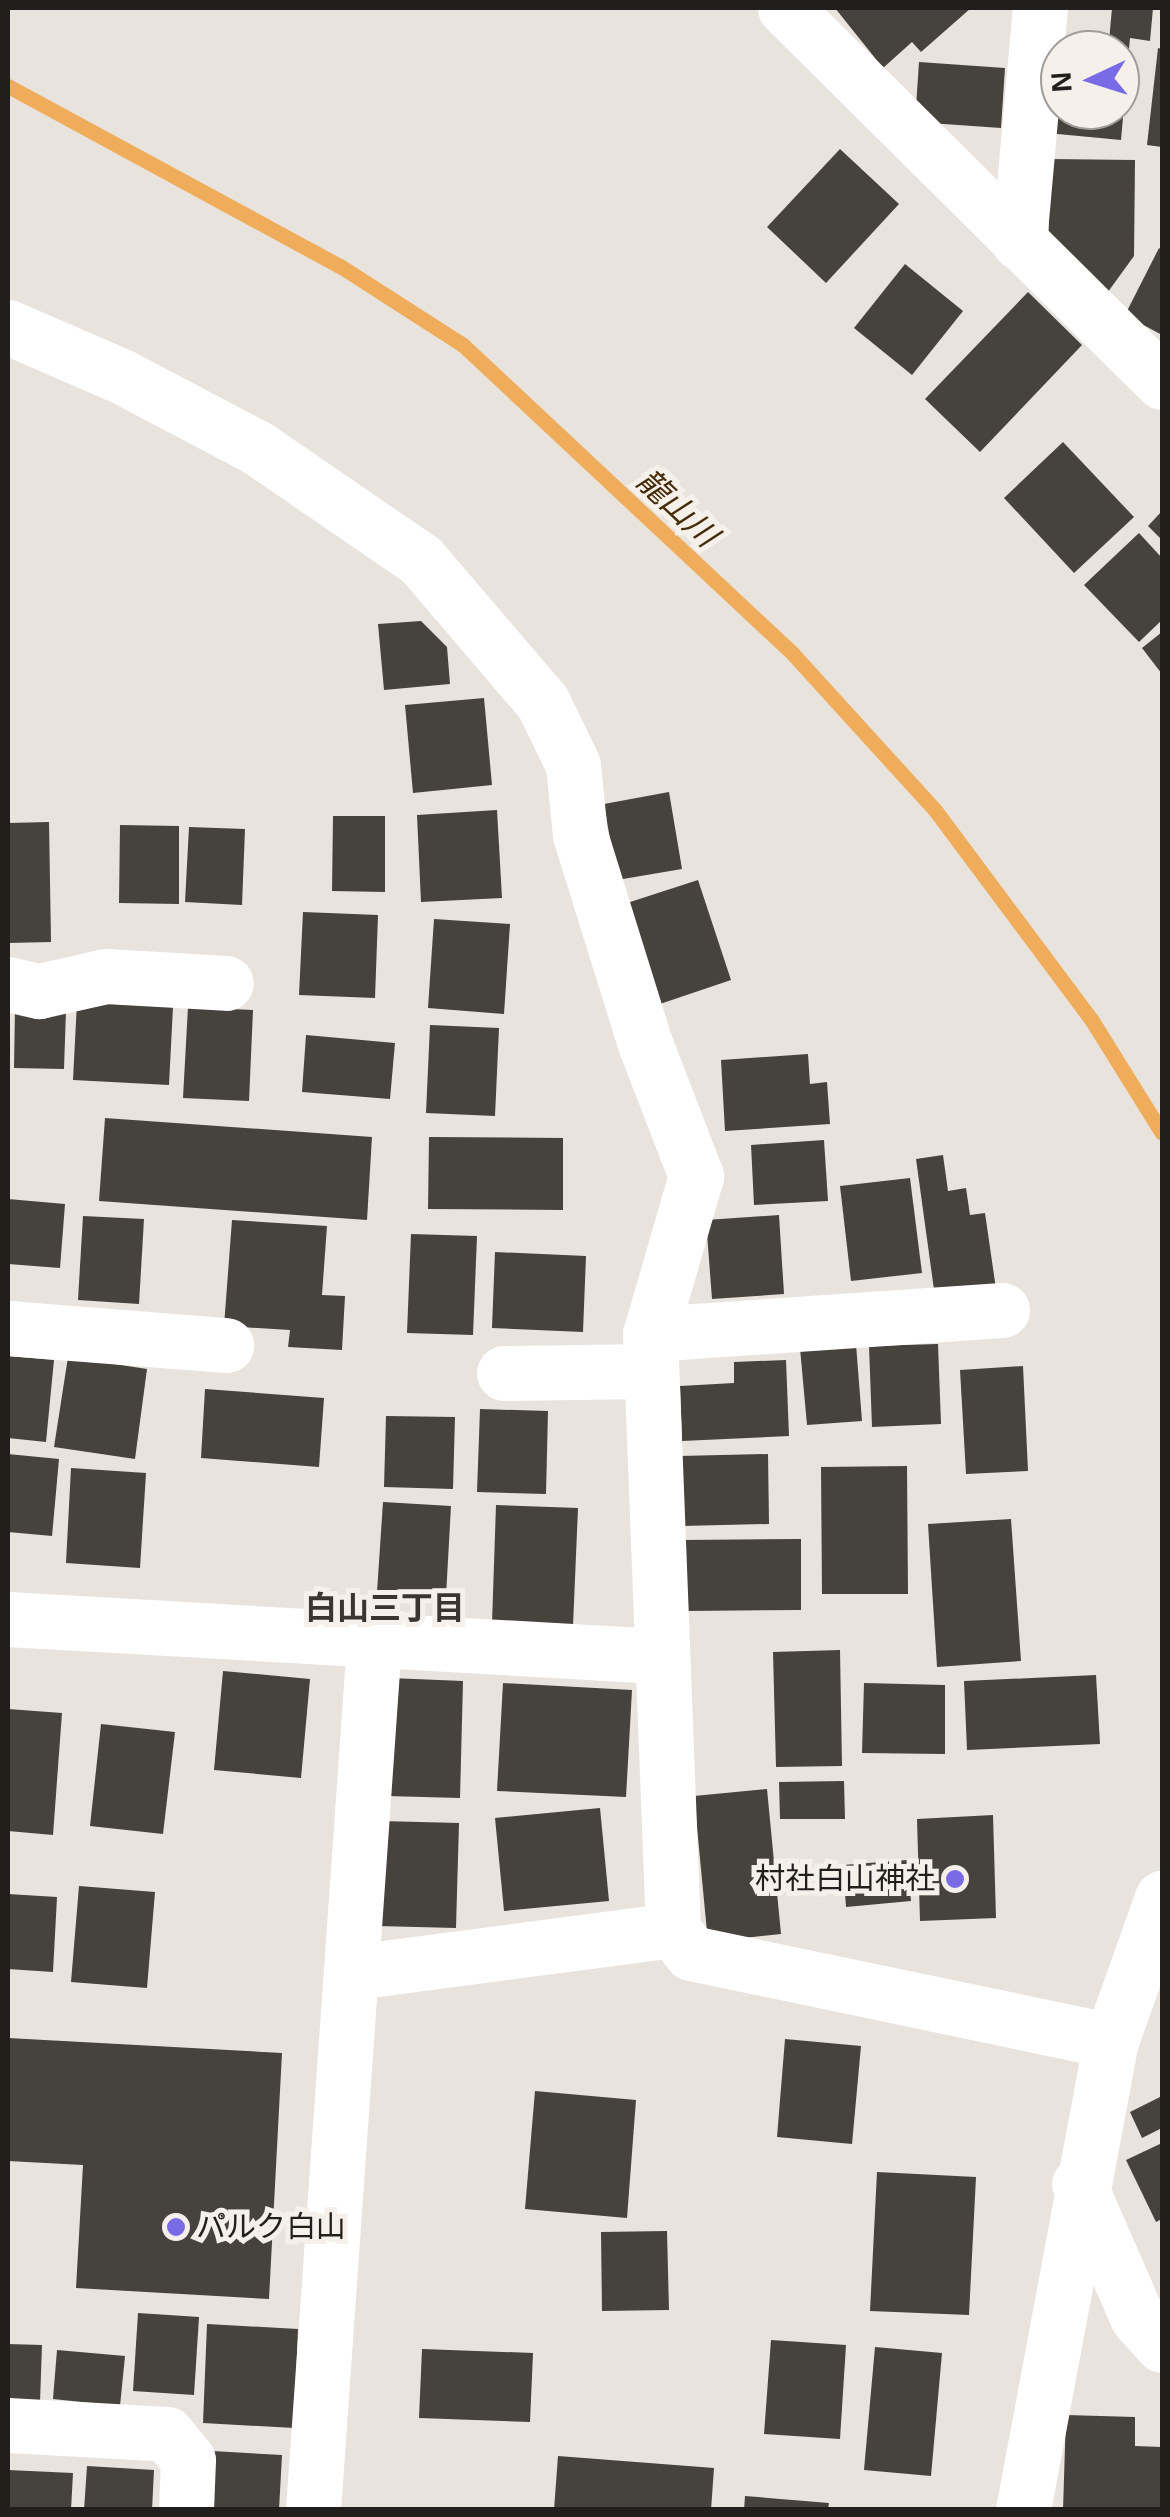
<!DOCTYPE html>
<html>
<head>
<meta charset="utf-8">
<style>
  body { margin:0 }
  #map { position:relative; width:1170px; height:2517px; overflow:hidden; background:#e8e3dd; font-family:Arial,"Noto Sans JP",sans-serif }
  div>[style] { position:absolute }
  .stream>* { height:15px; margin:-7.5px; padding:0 7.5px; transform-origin:7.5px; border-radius:7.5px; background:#efad5c }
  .building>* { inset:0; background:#46423e }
  .minor>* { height:55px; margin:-27.5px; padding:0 27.5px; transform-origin:27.5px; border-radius:27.5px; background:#fff }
  .dots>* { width:28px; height:28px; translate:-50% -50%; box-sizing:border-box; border:5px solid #f5f0ea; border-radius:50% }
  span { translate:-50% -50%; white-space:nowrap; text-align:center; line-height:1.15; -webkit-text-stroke:10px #f5f0ea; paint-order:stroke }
  .poi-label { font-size:30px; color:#211f1d }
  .right { translate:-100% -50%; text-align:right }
  .left { translate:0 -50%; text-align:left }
  .water-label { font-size:32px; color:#462b08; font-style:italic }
  .neighbourhood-label { font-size:32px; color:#393530; font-weight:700 }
  .frame { position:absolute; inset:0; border:10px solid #211f1d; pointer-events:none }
  .north { position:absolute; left:1040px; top:30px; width:100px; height:100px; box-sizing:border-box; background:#f5f0ea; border:2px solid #a09c98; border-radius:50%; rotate:266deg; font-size:28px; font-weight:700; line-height:40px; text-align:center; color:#211f1d }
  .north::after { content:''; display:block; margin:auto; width:35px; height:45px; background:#796ae5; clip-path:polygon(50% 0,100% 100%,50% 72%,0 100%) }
</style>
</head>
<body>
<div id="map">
  <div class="stream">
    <i style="left:8px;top:86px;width:378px;rotate:28.5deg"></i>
    <i style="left:340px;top:266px;width:146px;rotate:32.7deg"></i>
    <i style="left:463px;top:345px;width:452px;rotate:43.1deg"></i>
    <i style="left:793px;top:654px;width:211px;rotate:47.7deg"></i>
    <i style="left:935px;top:810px;width:261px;rotate:53.3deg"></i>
    <i style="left:1091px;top:1019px;width:134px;rotate:58.1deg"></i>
  </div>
  <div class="building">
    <i style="clip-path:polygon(835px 8px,971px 8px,921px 52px,912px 42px,883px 68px)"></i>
    <i style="clip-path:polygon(evenodd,1112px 8px,1153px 8px,1150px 41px,1130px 38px,1121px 140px,1047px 133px,1056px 36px,1109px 41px,1112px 8px,1060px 50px,1120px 50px,1120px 110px,1060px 110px,1060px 50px)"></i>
    <i style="clip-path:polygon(1158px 48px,1162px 49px,1162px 147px,1147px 145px)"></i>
    <i style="clip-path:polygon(919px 62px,1005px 68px,1001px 128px,915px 122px)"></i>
    <i style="clip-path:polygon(840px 149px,899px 204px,826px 283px,767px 227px)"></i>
    <i style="clip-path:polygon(1050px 159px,1135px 160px,1134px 256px,1105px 296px,1048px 256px)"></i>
    <i style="clip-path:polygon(1159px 248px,1162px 250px,1162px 335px,1125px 315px)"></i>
    <i style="clip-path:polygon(905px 264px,963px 311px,912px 375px,854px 328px)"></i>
    <i style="clip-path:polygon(1028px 292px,1082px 345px,980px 452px,925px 399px)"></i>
    <i style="clip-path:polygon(1063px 442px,1134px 517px,1074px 573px,1004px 498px)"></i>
    <i style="clip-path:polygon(1162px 511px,1162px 540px,1148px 526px)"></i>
    <i style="clip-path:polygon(1139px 533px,1162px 558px,1162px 620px,1139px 642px,1084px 585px)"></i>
    <i style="clip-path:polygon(421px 621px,447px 647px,450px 684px,384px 690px,378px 624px)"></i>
    <i style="clip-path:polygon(1162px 632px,1162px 674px,1142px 648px)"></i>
    <i style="clip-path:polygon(484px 698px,492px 785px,413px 793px,405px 705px)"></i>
    <i style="clip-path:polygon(669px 792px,682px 869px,617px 880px,604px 804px)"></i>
    <i style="clip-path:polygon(497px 810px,502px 898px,421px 902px,417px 815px)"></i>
    <i style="clip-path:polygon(333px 816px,385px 816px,385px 892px,332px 891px)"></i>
    <i style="clip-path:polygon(49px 822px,51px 942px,8px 943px,8px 823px)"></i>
    <i style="clip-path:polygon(120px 825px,179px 826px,179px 904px,119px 903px)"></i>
    <i style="clip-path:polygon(189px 827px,245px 829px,242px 905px,185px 902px)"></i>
    <i style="clip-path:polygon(698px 880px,731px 980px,657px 1005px,624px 904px)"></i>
    <i style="clip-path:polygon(303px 912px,378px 915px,375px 998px,299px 995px)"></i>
    <i style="clip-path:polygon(434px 919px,510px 924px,504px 1014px,428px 1008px)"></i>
    <i style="clip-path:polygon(77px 1002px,173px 1007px,169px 1085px,73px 1080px)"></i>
    <i style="clip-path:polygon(188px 1007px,253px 1010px,249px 1101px,183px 1098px)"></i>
    <i style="clip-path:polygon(15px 1008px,66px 1010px,64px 1069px,14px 1068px)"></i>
    <i style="clip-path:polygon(430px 1025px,499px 1028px,495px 1116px,426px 1113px)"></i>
    <i style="clip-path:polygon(306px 1035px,395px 1043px,390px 1099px,302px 1092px)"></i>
    <i style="clip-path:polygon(808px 1054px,810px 1084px,827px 1082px,830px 1124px,725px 1131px,721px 1060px)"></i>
    <i style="clip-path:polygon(105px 1118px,372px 1137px,367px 1220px,99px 1201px)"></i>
    <i style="clip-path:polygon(429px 1137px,563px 1138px,563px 1210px,428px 1209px)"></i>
    <i style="clip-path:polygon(824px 1140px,828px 1201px,754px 1205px,751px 1145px)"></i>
    <i style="clip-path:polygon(943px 1155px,948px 1191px,966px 1188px,970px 1215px,985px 1213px,996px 1289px,935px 1297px,916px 1159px)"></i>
    <i style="clip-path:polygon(910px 1178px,922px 1273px,851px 1281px,840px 1186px)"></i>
    <i style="clip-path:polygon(8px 1199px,65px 1204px,60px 1268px,8px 1264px)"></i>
    <i style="clip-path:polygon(779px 1215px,784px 1294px,712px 1299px,706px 1220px)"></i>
    <i style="clip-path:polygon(83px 1216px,144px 1219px,139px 1304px,78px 1300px)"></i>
    <i style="clip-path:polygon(232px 1220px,327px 1226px,322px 1295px,345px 1296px,342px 1350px,288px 1347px,290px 1330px,224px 1326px)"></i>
    <i style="clip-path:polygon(411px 1234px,477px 1236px,473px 1335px,407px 1333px)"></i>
    <i style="clip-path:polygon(495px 1252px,586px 1256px,583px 1332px,492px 1328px)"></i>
    <i style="clip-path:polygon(856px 1344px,862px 1421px,807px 1425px,800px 1348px)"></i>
    <i style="clip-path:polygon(938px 1344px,941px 1424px,872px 1427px,869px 1346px)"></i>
    <i style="clip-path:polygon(8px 1356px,54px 1360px,46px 1442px,8px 1438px)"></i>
    <i style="clip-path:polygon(68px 1357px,147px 1369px,135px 1459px,54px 1447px)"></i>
    <i style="clip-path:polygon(786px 1360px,789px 1436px,682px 1441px,680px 1386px,734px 1383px,734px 1362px)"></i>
    <i style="clip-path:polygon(1023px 1366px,1028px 1471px,966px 1474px,960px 1370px)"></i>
    <i style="clip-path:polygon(205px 1389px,324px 1398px,319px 1467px,201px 1458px)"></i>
    <i style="clip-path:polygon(480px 1409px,548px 1411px,546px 1494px,477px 1492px)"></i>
    <i style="clip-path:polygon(386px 1416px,455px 1417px,453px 1489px,384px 1487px)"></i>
    <i style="clip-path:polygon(8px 1454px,59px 1459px,52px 1536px,8px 1532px)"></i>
    <i style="clip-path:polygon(768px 1454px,769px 1524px,681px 1526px,679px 1456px)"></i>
    <i style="clip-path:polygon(907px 1466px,908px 1594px,822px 1594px,821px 1467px)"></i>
    <i style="clip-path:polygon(71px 1468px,146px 1473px,140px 1568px,66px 1563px)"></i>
    <i style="clip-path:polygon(383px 1502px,451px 1506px,446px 1596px,377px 1592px)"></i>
    <i style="clip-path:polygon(496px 1505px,578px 1508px,573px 1626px,492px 1623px)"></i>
    <i style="clip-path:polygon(1011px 1519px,1021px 1661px,937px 1667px,928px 1524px)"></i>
    <i style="clip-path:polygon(801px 1539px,801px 1610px,684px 1611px,684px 1540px)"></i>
    <i style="clip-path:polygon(840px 1650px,842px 1766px,776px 1767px,773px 1652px)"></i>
    <i style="clip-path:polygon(223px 1671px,310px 1679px,301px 1778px,214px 1770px)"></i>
    <i style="clip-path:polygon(1096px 1675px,1100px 1744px,967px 1750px,964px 1681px)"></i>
    <i style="clip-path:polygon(390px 1678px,463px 1681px,460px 1798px,386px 1796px)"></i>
    <i style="clip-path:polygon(503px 1683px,632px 1690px,626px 1797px,497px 1791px)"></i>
    <i style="clip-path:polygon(864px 1683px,945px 1685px,945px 1754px,862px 1753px)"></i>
    <i style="clip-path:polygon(8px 1709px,62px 1713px,53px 1835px,8px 1831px)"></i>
    <i style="clip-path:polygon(101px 1724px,175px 1732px,163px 1834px,90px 1826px)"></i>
    <i style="clip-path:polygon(844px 1781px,845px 1819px,780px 1819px,779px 1782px)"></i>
    <i style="clip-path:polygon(767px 1789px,781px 1934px,708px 1942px,694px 1796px)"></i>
    <i style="clip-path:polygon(600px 1808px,609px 1901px,504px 1911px,495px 1818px)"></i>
    <i style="clip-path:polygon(993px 1815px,996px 1918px,920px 1921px,917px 1819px)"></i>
    <i style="clip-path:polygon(380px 1821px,459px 1823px,456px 1928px,377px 1926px)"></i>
    <i style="clip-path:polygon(907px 1860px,911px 1901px,846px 1907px,843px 1865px)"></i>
    <i style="clip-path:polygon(79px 1886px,155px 1892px,147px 1988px,71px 1982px)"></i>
    <i style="clip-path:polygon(8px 1894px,57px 1897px,53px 1972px,8px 1969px)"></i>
    <i style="clip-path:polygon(8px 2038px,282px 2053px,269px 2299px,76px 2288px,83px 2165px,8px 2161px)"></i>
    <i style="clip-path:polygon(785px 2039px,861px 2046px,852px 2144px,777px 2137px)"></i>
    <i style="clip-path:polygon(535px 2091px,636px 2100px,627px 2218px,525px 2209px)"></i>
    <i style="clip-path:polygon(1162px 2096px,1162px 2128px,1142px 2138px,1130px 2112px)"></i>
    <i style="clip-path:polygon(1162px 2143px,1162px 2219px,1156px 2222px,1126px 2160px)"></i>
    <i style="clip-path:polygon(877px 2172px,976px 2177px,969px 2315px,870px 2311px)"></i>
    <i style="clip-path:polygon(667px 2231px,669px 2310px,602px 2311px,601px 2232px)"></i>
    <i style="clip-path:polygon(138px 2313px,199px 2317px,194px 2395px,133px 2391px)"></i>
    <i style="clip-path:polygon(207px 2324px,298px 2329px,294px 2428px,203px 2423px)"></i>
    <i style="clip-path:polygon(771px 2340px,846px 2345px,840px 2439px,764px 2434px)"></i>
    <i style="clip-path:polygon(8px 2344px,42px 2345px,40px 2402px,8px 2401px)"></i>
    <i style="clip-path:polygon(875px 2347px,942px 2353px,931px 2476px,864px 2470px)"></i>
    <i style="clip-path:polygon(422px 2349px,533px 2353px,530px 2422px,419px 2418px)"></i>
    <i style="clip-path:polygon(57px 2350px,125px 2356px,120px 2406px,53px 2399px)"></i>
    <i style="clip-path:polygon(1066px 2415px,1135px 2417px,1135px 2446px,1162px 2447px,1162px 2510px,1063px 2510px)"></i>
    <i style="clip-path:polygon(212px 2451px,282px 2455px,279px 2510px,209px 2510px)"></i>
    <i style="clip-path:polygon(558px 2456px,714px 2468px,711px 2510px,554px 2510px)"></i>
    <i style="clip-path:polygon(87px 2466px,154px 2470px,152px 2510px,84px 2510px)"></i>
    <i style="clip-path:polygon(8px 2470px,73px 2473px,71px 2510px,8px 2510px)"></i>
    <i style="clip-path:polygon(745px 2496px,829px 2503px,828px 2510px,744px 2510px)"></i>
  </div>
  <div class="minor">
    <i style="left:785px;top:8px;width:531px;rotate:44.77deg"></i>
    <i style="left:1019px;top:242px;width:235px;rotate:-84.9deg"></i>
    <i style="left:8px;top:327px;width:125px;rotate:23.5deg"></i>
    <i style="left:123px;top:377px;width:150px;rotate:27.8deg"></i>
    <i style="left:256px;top:447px;width:200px;rotate:34.4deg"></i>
    <i style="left:421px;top:560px;width:188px;rotate:49.5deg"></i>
    <i style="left:543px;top:703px;width:69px;rotate:64.2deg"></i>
    <i style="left:573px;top:765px;width:70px;rotate:84.3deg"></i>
    <i style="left:580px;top:835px;width:216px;rotate:72.7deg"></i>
    <i style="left:644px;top:1041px;width:145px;rotate:68.9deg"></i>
    <i style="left:696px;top:1176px;width:165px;rotate:106.2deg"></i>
    <i style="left:650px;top:1334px;width:596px;rotate:87.79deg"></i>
    <i style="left:673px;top:1930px;width:29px;rotate:52deg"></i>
    <i style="left:691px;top:1953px;width:429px;rotate:11.8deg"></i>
    <i style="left:8px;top:984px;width:32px;rotate:13deg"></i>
    <i style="left:39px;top:991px;width:69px;rotate:-12.6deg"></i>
    <i style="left:106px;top:976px;width:120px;rotate:3.3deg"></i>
    <i style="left:8px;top:1328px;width:219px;rotate:4.5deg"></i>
    <i style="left:650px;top:1334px;width:353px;rotate:-3.9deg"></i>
    <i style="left:504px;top:1373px;width:147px;rotate:-0.8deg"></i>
    <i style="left:8px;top:1619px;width:652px;rotate:3.25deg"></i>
    <i style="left:354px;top:1972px;width:322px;rotate:-7.5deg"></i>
    <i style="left:1079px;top:2184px;width:145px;rotate:66.4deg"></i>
    <i style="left:1137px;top:2317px;width:38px;rotate:48deg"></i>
    <i style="left:8px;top:2425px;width:159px;rotate:3.2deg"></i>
    <i style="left:167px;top:2434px;width:33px;rotate:51deg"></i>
    <i style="left:188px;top:2460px;width:50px;rotate:92.3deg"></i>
    <i style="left:313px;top:2510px;width:870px;rotate:-85.98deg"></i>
    <i style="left:1023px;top:2510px;width:477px;rotate:-79.4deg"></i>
    <i style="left:1111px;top:2041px;width:152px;rotate:-70.4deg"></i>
  </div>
  <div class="dots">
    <i style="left:955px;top:1879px;background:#796ae5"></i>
    <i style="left:176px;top:2227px;background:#796ae5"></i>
  </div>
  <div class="poi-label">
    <span class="right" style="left:935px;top:1879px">村社白山神社</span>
    <span class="left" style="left:196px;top:2227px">パルク白山</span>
  </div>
  <div class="water-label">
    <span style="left:677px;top:508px;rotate:43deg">龍山川</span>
  </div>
  <div class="neighbourhood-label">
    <span style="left:385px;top:1608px">白山三丁目</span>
  </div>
  <div class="frame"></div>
  <div class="north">N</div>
</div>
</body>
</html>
